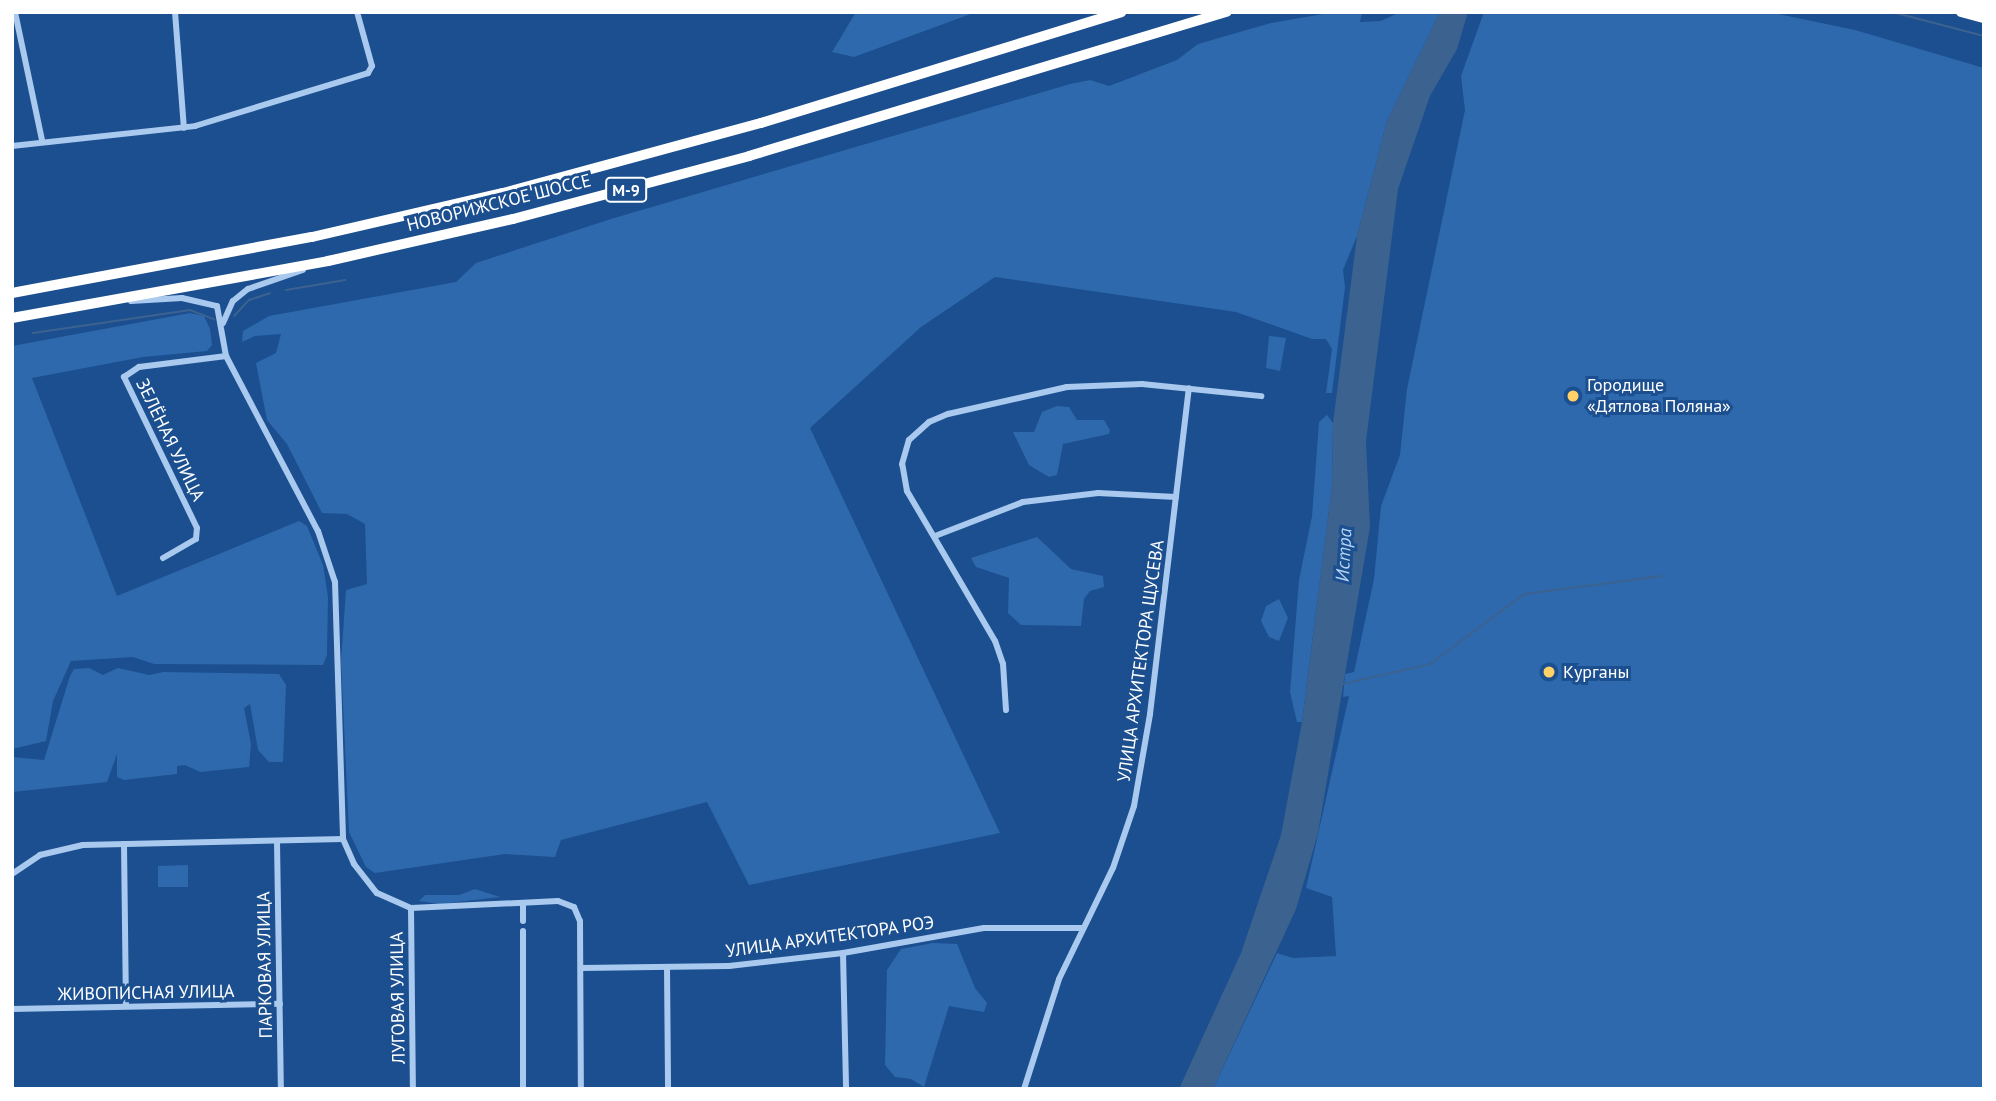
<!DOCTYPE html>
<html>
<head>
<meta charset="utf-8">
<style>
  body { margin:0 }
  #map { position:relative; width:1996px; height:1101px; overflow:hidden; background:#1b4f8f; font-family:"PT Sans",sans-serif }
  div>[style] { position:absolute }
  .green>* { inset:0; background:#2e69ad }
  .water>* { inset:0; background:#3c6290 }
  .stream>* { height:2px; margin:-1px; padding:0 1px; transform-origin:1px; border-radius:1px; background:#3c6290 }
  .minor>* { height:6px; margin:-3px; padding:0 3px; transform-origin:3px; border-radius:3px; background:#a9c9ee }
  .motorway>* { height:10px; margin:-5px; padding:0 5px; transform-origin:5px; border-radius:5px; background:#fff }
  .dots>* { width:19px; height:19px; translate:-50% -50%; box-sizing:border-box; border:4px solid #1b4f8f; border-radius:50% }
  span { translate:-50% -50%; white-space:nowrap; text-align:center; line-height:1.15; -webkit-text-stroke:6px #1b4f8f; paint-order:stroke }
  .shield-label span { padding:2px 5px; background:#1b4f8f; border:2px solid; border-radius:5px; -webkit-text-stroke-width:0 }
  .shield-label { font-size:16px; color:#fff; font-weight:700 }
  .street-label { font-size:18px; color:#fff }
  .poi-label { font-size:18px; color:#fff }
  .left { translate:0 -50%; text-align:left }
  .water-label { font-size:19px; color:#b5d3f5; font-style:italic }
  .frame { position:absolute; inset:0; border:14px solid #fff; pointer-events:none }
</style>
</head>
<body>
<div id="map">
  <div class="green">
    <i style="clip-path:polygon(856px 12px,976px 12px,854px 57px,832px 52px)"></i>
    <i style="clip-path:polygon(1335px 12px,1362px 12px,1360px 22px,1381px 21px,1400px 12px,1440px 12px,1387px 121px,1357px 236px,1343px 270px,1345px 287px,1332px 393px,1326px 393px,1332px 349px,1326px 339px,1312px 339px,1236px 312px,995px 277px,921px 327px,810px 428px,1000px 833px,749px 885px,707px 802px,561px 840px,555px 857px,505px 854px,375px 873px,366px 867px,349px 832px,341px 661px,346px 590px,367px 584px,365px 524px,347px 514px,322px 513px,287px 444px,267px 420px,256px 363px,276px 353px,281px 334px,255px 336px,242px 342px,243px 331px,269px 316px,456px 282px,476px 263px,611px 219px,1070px 84px,1090px 80px,1109px 86px,1177px 60px,1198px 44px,1271px 23px)"></i>
    <i style="clip-path:polygon(1484px 12px,1769px 12px,1855px 30px,1984px 68px,1984px 1089px,1213px 1089px,1277px 953px,1293px 958px,1336px 956px,1332px 897px,1306px 888px,1349px 696px,1343px 697px,1345px 674px,1354px 672px,1374px 579px,1381px 506px,1400px 455px,1407px 389px,1465px 110px,1461px 76px)"></i>
    <i style="clip-path:polygon(190px 313px,204px 316px,210px 329px,212px 345px,207px 351px,143px 357px,32px 378px,117px 596px,299px 521px,307px 526px,323px 565px,328px 597px,327px 655px,323px 665px,154px 664px,133px 657px,71px 661px,53px 701px,46px 741px,12px 749px,12px 346px)"></i>
    <i style="clip-path:polygon(1269px 336px,1286px 338px,1280px 371px,1266px 368px)"></i>
    <i style="clip-path:polygon(1057px 406px,1069px 407px,1077px 420px,1104px 420px,1110px 430px,1109px 434px,1063px 444px,1057px 475px,1049px 477px,1029px 465px,1013px 432px,1034px 432px,1042px 412px)"></i>
    <i style="clip-path:polygon(1327px 415px,1333px 423px,1332px 486px,1302px 722px,1297px 722px,1290px 692px,1299px 580px,1312px 516px,1319px 422px)"></i>
    <i style="clip-path:polygon(1037px 537px,1071px 569px,1103px 576px,1104px 587px,1090px 591px,1084px 599px,1081px 626px,1021px 625px,1008px 613px,1009px 578px,976px 567px,971px 558px)"></i>
    <i style="clip-path:polygon(1279px 599px,1288px 618px,1279px 641px,1269px 637px,1261px 621px,1266px 606px)"></i>
    <i style="clip-path:polygon(89px 668px,103px 675px,118px 668px,149px 675px,163px 672px,279px 674px,286px 685px,283px 762px,269px 762px,258px 750px,250px 704px,244px 708px,251px 744px,249px 767px,200px 772px,185px 765px,177px 766px,177px 774px,124px 780px,117px 777px,117px 754px,107px 782px,12px 792px,12px 757px,44px 760px,70px 676px,74px 669px)"></i>
    <i style="clip-path:polygon(188px 865px,188px 887px,158px 887px,158px 866px)"></i>
    <i style="clip-path:polygon(475px 889px,500px 897px,440px 904px,419px 901px,425px 895px,459px 895px)"></i>
    <i style="clip-path:polygon(933px 943px,957px 944px,975px 988px,987px 1003px,984px 1012px,949px 1006px,924px 1087px,911px 1079px,895px 1077px,885px 1065px,887px 970px,901px 949px)"></i>
  </div>
  <div class="water">
    <i style="clip-path:polygon(1440px 12px,1468px 12px,1457px 49px,1430px 96px,1398px 189px,1366px 441px,1370px 527px,1318px 833px,1296px 909px,1213px 1089px,1179px 1089px,1241px 953px,1281px 835px,1302px 722px,1332px 486px,1333px 423px,1357px 236px,1387px 121px)"></i>
  </div>
  <div class="stream">
    <i style="left:1892px;top:12px;width:95px;rotate:14.6deg"></i>
    <i style="left:286px;top:290px;width:60px;rotate:-9.6deg"></i>
    <i style="left:234px;top:316px;width:22px;rotate:-47deg"></i>
    <i style="left:249px;top:300px;width:22px;rotate:-18deg"></i>
    <i style="left:33px;top:333px;width:159px;rotate:-8.3deg"></i>
    <i style="left:190px;top:310px;width:26px;rotate:21deg"></i>
    <i style="left:1343px;top:684px;width:89px;rotate:-12.9deg"></i>
    <i style="left:1430px;top:664px;width:117px;rotate:-36.7deg"></i>
    <i style="left:1524px;top:594px;width:139px;rotate:-7.4deg"></i>
  </div>
  <div class="minor">
    <i style="left:15px;top:12px;width:131px;rotate:78.1deg"></i>
    <i style="left:175px;top:12px;width:116px;rotate:85.6deg"></i>
    <i style="left:12px;top:146px;width:184px;rotate:-6.2deg"></i>
    <i style="left:195px;top:126px;width:181px;rotate:-17deg"></i>
    <i style="left:368px;top:73px;width:8px;rotate:-60deg"></i>
    <i style="left:372px;top:66px;width:56px;rotate:-105.5deg"></i>
    <i style="left:131px;top:301px;width:51px;rotate:-3.4deg"></i>
    <i style="left:182px;top:298px;width:36px;rotate:13deg"></i>
    <i style="left:217px;top:306px;width:51px;rotate:79.8deg"></i>
    <i style="left:226px;top:356px;width:198px;rotate:62.3deg"></i>
    <i style="left:318px;top:531px;width:54px;rotate:71.6deg"></i>
    <i style="left:335px;top:582px;width:257px;rotate:88.2deg"></i>
    <i style="left:343px;top:839px;width:27px;rotate:66deg"></i>
    <i style="left:354px;top:864px;width:37px;rotate:52deg"></i>
    <i style="left:377px;top:893px;width:37px;rotate:24deg"></i>
    <i style="left:411px;top:908px;width:147px;rotate:-2.7deg"></i>
    <i style="left:558px;top:901px;width:17px;rotate:21deg"></i>
    <i style="left:574px;top:907px;width:15px;rotate:67deg"></i>
    <i style="left:580px;top:921px;width:168px;rotate:89.7deg"></i>
    <i style="left:223px;top:323px;width:24px;rotate:-66deg"></i>
    <i style="left:233px;top:301px;width:19px;rotate:-39deg"></i>
    <i style="left:248px;top:289px;width:58px;rotate:-19.1deg"></i>
    <i style="left:935px;top:536px;width:94px;rotate:-21.1deg"></i>
    <i style="left:1023px;top:502px;width:76px;rotate:-6.8deg"></i>
    <i style="left:1098px;top:493px;width:78px;rotate:2.9deg"></i>
    <i style="left:163px;top:558px;width:38px;rotate:-30deg"></i>
    <i style="left:196px;top:539px;width:11px;rotate:-85deg"></i>
    <i style="left:197px;top:528px;width:168px;rotate:-115.8deg"></i>
    <i style="left:124px;top:377px;width:18px;rotate:-34deg"></i>
    <i style="left:139px;top:367px;width:88px;rotate:-7.2deg"></i>
    <i style="left:1006px;top:710px;width:46px;rotate:-93.7deg"></i>
    <i style="left:1003px;top:664px;width:24px;rotate:-109deg"></i>
    <i style="left:995px;top:641px;width:174px;rotate:-120.4deg"></i>
    <i style="left:907px;top:491px;width:27px;rotate:-100deg"></i>
    <i style="left:902px;top:464px;width:25px;rotate:-74deg"></i>
    <i style="left:909px;top:440px;width:27px;rotate:-42deg"></i>
    <i style="left:929px;top:422px;width:21px;rotate:-23deg"></i>
    <i style="left:948px;top:414px;width:122px;rotate:-12.8deg"></i>
    <i style="left:1067px;top:387px;width:75px;rotate:-2.3deg"></i>
    <i style="left:1142px;top:384px;width:120px;rotate:5.8deg"></i>
    <i style="left:277px;top:842px;width:247px;rotate:89.1deg"></i>
    <i style="left:124px;top:844px;width:162px;rotate:89.3deg"></i>
    <i style="left:12px;top:874px;width:34px;rotate:-34deg"></i>
    <i style="left:40px;top:855px;width:44px;rotate:-13.1deg"></i>
    <i style="left:83px;top:845px;width:260px;rotate:-1.3deg"></i>
    <i style="left:523px;top:903px;width:18px;rotate:90deg"></i>
    <i style="left:411px;top:908px;width:181px;rotate:89.4deg"></i>
    <i style="left:843px;top:953px;width:136px;rotate:88.7deg"></i>
    <i style="left:667px;top:967px;width:122px;rotate:89.5deg"></i>
    <i style="left:581px;top:968px;width:148px;rotate:-0.8deg"></i>
    <i style="left:729px;top:966px;width:115px;rotate:-6.5deg"></i>
    <i style="left:843px;top:953px;width:143px;rotate:-10.1deg"></i>
    <i style="left:984px;top:928px;width:99px"></i>
    <i style="left:12px;top:1009px;width:268px;rotate:-1.1deg"></i>
    <i style="left:523px;top:1089px;width:158px;rotate:-90deg"></i>
    <i style="left:1024px;top:1089px;width:115px;rotate:-72.3deg"></i>
    <i style="left:1059px;top:979px;width:123px;rotate:-64.1deg"></i>
    <i style="left:1113px;top:868px;width:65px;rotate:-71.3deg"></i>
    <i style="left:1134px;top:806px;width:93px;rotate:-80.1deg"></i>
    <i style="left:1150px;top:714px;width:328px;rotate:-83.2deg"></i>
  </div>
  <div class="motorway">
    <i style="left:1961px;top:12px;width:24px;rotate:15deg"></i>
    <i style="left:12px;top:293px;width:305px;rotate:-10.6deg"></i>
    <i style="left:312px;top:237px;width:196px;rotate:-13deg"></i>
    <i style="left:503px;top:193px;width:267px;rotate:-15.2deg"></i>
    <i style="left:761px;top:123px;width:377px;rotate:-17.1deg"></i>
    <i style="left:12px;top:318px;width:321px;rotate:-10.2deg"></i>
    <i style="left:328px;top:261px;width:190px;rotate:-12.8deg"></i>
    <i style="left:513px;top:219px;width:244px;rotate:-14.9deg"></i>
    <i style="left:749px;top:156px;width:499px;rotate:-16.8deg"></i>
  </div>
  <div class="dots">
    <i style="left:1573px;top:396px;background:#ffd166"></i>
    <i style="left:1549px;top:672px;background:#ffd166"></i>
  </div>
  <div class="shield-label">
    <span style="left:626px;top:190px">М-9</span>
  </div>
  <div class="street-label">
    <span style="left:499px;top:203px;rotate:-14deg">НОВОРИЖСКОЕ ШОССЕ</span>
    <span style="left:170px;top:440px;rotate:64deg">ЗЕЛЁНАЯ УЛИЦА</span>
    <span style="left:1141px;top:661px;rotate:-82deg">УЛИЦА АРХИТЕКТОРА ЩУСЕВА</span>
    <span style="left:830px;top:937px;rotate:-8deg">УЛИЦА АРХИТЕКТОРА РОЭ</span>
    <span style="left:265px;top:965px;rotate:-91deg">ПАРКОВАЯ УЛИЦА</span>
    <span style="left:146px;top:993px;rotate:-1deg">ЖИВОПИСНАЯ УЛИЦА</span>
    <span style="left:398px;top:998px;rotate:-91deg">ЛУГОВАЯ УЛИЦА</span>
  </div>
  <div class="poi-label">
    <span class="left" style="left:1587px;top:396px">Городище<br>«Дятлова Поляна»</span>
    <span class="left" style="left:1563px;top:672px">Курганы</span>
  </div>
  <div class="water-label">
    <span style="left:1344px;top:555px;rotate:-87deg">Истра</span>
  </div>
  <div class="frame"></div>
</div>
</body>
</html>
